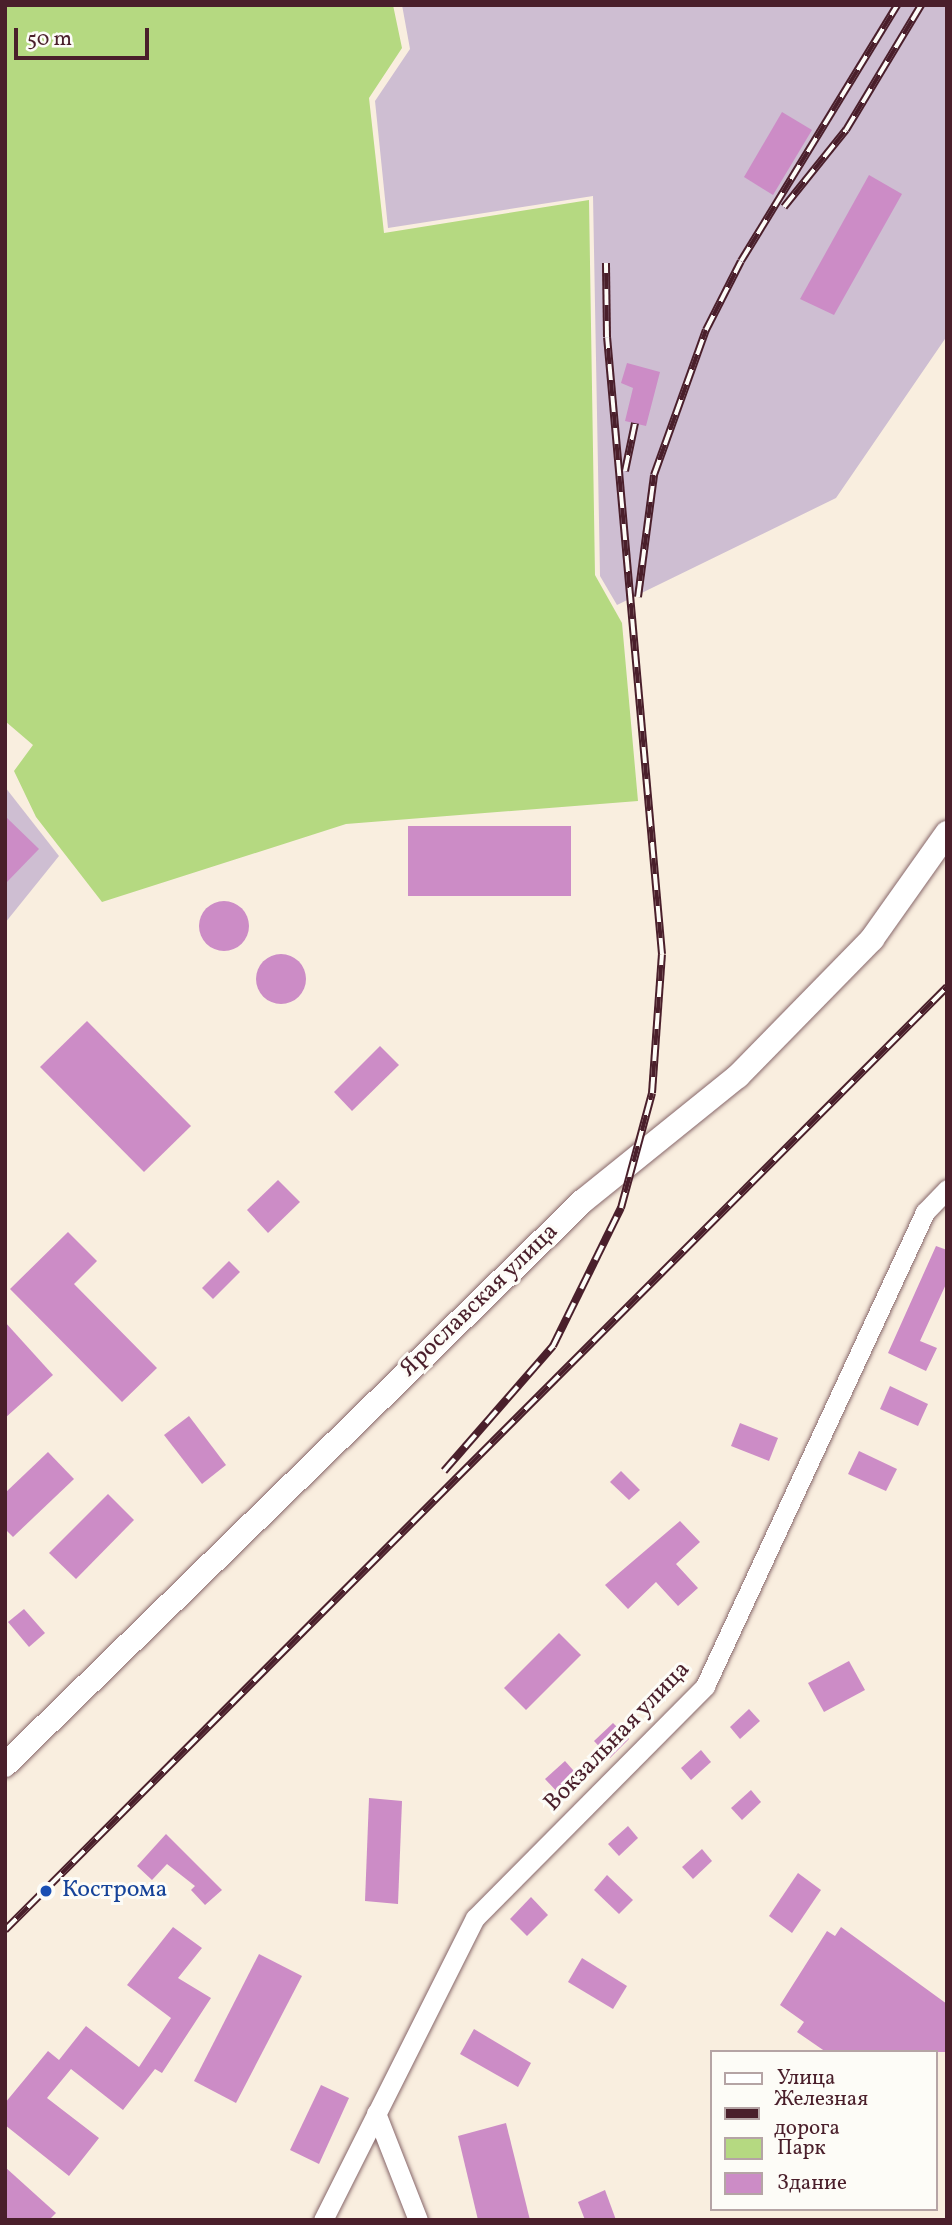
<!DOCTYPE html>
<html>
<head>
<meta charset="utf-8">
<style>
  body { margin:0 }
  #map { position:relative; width:952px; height:2225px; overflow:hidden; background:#f9eedf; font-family:Vollkorn,serif }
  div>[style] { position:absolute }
  .industrial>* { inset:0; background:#cebed2 }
  .green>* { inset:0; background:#b5d981 }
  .building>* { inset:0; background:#cc8cc6 }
  .round { border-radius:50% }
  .roads { filter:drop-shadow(0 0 2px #87676a) drop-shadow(0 0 2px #87676a) }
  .minor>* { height:19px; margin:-9.5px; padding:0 9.5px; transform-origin:9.5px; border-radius:9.5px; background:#fff }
  .major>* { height:24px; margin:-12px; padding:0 12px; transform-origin:12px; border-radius:12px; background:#fff }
  .rail>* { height:8px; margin-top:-4px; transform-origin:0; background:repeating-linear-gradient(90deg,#fdfcf7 0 16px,#4a1f2b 0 32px); box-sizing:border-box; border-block:2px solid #4a1f2b }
  .dots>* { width:19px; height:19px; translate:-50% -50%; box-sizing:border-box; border:4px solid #fdfcf7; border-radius:50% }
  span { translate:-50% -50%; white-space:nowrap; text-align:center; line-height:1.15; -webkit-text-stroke:6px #fdfcf7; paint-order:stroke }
  .street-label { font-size:24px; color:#4a1f2b }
  .transit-label { font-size:24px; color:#164399 }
  .left { translate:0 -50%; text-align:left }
  .frame { position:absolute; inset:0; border:7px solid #4a1f2b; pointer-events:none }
  .legend { position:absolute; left:710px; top:2050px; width:228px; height:161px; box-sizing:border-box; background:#fdfcf7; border:2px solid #b5a4a5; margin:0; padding:9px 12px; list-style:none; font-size:21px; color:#4a1f2b }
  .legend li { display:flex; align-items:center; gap:14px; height:35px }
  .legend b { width:35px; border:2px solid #b5a4a5 }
  .scale { position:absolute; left:14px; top:28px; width:135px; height:32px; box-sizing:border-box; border:4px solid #4a1f2b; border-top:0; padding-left:9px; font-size:21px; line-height:24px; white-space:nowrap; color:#4a1f2b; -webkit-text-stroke:5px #fdfcf7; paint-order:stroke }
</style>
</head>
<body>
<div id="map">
  <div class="industrial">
    <i style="clip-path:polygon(402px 5px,947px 5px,947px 336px,836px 498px,617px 605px,600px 576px,593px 196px,388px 228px,375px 101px,410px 49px)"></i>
    <i style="clip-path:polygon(5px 787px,59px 856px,5px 923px)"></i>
  </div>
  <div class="green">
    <i style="clip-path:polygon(5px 5px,393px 5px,402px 48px,369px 98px,384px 233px,589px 200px,595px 575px,622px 623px,638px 801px,346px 824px,102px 902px,36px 817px,14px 771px,33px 745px,5px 721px)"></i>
  </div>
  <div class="building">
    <i style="clip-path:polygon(782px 112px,812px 130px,773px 195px,744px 177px)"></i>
    <i style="clip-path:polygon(869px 175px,902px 194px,834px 315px,800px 299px)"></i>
    <i style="clip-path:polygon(627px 363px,660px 372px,646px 426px,625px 421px,633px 388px,621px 383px)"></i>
    <i style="clip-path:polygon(5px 816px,39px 849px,5px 884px)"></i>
    <i style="clip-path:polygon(408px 826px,571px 826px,571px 896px,408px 896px)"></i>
    <i class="round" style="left:199px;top:901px;width:50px;height:50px"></i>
    <i class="round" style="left:256px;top:954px;width:50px;height:50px"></i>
    <i style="clip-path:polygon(87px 1021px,191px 1126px,144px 1172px,40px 1067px)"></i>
    <i style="clip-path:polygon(380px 1046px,399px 1065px,352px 1111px,334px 1092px)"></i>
    <i style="clip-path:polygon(278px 1180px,300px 1202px,268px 1233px,247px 1210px)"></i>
    <i style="clip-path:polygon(68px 1232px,97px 1261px,74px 1284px,157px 1368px,122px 1402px,10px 1289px)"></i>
    <i style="clip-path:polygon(936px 1246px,947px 1250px,947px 1282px,920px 1341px,937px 1348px,926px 1371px,888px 1353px)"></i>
    <i style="clip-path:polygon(229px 1261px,240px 1272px,213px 1299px,202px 1288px)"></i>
    <i style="clip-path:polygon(5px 1322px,53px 1375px,5px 1418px)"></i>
    <i style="clip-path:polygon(890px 1386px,928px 1404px,918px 1426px,880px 1409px)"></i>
    <i style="clip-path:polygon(189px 1416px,226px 1465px,202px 1484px,164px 1435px)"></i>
    <i style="clip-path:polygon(740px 1423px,778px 1438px,769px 1461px,731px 1446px)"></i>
    <i style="clip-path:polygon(859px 1451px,897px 1469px,886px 1491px,848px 1474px)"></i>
    <i style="clip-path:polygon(48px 1452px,74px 1479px,13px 1537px,5px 1529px,5px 1493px)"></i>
    <i style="clip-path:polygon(621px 1471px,640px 1490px,629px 1500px,610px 1482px)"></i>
    <i style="clip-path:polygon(108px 1494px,134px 1520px,76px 1579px,49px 1553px)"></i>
    <i style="clip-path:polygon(680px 1521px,700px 1542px,676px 1564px,698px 1588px,678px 1606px,656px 1582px,628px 1609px,605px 1585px)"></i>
    <i style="clip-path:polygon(24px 1609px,45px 1633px,29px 1647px,8px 1622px)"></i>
    <i style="clip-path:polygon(559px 1633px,581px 1655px,526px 1710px,504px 1688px)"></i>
    <i style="clip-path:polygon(849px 1661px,865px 1690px,824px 1712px,808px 1683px)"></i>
    <i style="clip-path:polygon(749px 1709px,760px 1721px,740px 1739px,730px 1727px)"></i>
    <i style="clip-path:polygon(613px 1723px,629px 1739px,610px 1758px,594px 1741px)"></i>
    <i style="clip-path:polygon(701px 1750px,711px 1762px,691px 1780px,681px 1768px)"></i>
    <i style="clip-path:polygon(565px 1761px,581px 1779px,562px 1797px,545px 1779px)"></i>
    <i style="clip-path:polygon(751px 1790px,761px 1802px,742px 1820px,731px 1808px)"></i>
    <i style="clip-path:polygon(369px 1798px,402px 1801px,398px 1904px,365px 1901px)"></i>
    <i style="clip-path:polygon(628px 1826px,638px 1838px,619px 1856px,608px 1844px)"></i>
    <i style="clip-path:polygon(166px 1834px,222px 1890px,205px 1905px,191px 1890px,195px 1886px,167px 1864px,152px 1880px,137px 1866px)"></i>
    <i style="clip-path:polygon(702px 1849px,712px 1861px,693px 1879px,682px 1867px)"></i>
    <i style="clip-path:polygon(798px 1873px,821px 1890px,792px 1933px,769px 1916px)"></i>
    <i style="clip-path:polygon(607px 1875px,633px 1900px,619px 1914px,594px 1890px)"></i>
    <i style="clip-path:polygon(531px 1897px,548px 1915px,527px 1936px,510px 1919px)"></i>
    <i style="clip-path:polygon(173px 1927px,202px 1948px,178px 1978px,211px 1998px,162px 2073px,155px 2069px,123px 2110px,71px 2069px,47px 2098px,99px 2138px,69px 2176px,5px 2125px,5px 2103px,48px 2051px,59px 2060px,86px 2026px,139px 2067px,171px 2018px,127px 1985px)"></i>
    <i style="clip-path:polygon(841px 1927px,947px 2004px,947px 2052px,826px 2052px,797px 2032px,804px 2022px,780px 2005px,827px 1931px,835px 1936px)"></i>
    <i style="clip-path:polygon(259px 1954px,302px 1976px,236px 2103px,194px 2081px)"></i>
    <i style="clip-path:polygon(582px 1958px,627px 1986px,613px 2009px,568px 1982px)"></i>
    <i style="clip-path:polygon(474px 2029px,531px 2063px,518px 2087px,460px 2054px)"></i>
    <i style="clip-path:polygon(321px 2085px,349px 2098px,319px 2164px,290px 2150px)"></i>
    <i style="clip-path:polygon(506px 2123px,530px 2220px,478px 2220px,458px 2136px)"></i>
    <i style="clip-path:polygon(5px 2167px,56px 2213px,49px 2220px,5px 2220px)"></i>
    <i style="clip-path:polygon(605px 2190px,616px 2220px,585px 2220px,578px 2202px)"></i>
  </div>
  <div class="roads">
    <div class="minor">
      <i style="left:376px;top:2113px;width:115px;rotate:68.6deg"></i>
      <i style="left:323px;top:2220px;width:338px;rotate:-63.3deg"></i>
      <i style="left:475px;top:1918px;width:327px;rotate:-45.2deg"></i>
      <i style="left:705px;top:1686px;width:523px;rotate:-65.1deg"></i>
      <i style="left:925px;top:1212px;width:32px;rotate:-46deg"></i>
    </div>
    <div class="major">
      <i style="left:5px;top:1765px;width:808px;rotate:-44.3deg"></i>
      <i style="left:583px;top:1201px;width:199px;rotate:-38.9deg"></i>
      <i style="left:738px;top:1076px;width:192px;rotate:-45.6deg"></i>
      <i style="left:872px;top:939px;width:130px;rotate:-54.7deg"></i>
    </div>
  </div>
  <div class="rail">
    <i style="left:784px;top:207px;width:99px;rotate:-51.2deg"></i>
    <i style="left:846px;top:130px;width:146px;rotate:-59deg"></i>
    <i style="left:625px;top:471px;width:49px;rotate:-78.2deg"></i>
    <i style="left:638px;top:597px;width:123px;rotate:-82.5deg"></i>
    <i style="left:654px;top:475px;width:154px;rotate:-70.3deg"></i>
    <i style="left:706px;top:330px;width:77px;rotate:-63.1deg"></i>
    <i style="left:741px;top:261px;width:300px;rotate:-58.6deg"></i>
    <i style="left:444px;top:1471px;width:166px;rotate:-48.9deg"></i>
    <i style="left:553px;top:1346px;width:154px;rotate:-63.8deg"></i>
    <i style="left:621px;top:1208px;width:119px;rotate:-74.9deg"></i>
    <i style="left:652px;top:1093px;width:139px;rotate:-85.9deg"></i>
    <i style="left:662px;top:954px;width:619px;rotate:-95.09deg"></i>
    <i style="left:607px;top:337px;width:74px;rotate:-90.8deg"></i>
    <i style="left:5px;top:1930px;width:1333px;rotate:-45.03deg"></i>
  </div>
  <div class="dots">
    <i style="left:46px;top:1891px;background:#1a4fb4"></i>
  </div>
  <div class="street-label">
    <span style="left:480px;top:1301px;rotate:-44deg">Ярославская улица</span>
    <span style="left:618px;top:1737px;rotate:-46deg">Вокзальная улица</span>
  </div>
  <div class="transit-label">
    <span class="left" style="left:62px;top:1891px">Кострома</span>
  </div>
  <div class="frame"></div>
  <ul class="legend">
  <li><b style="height:9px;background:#fff"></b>Улица</li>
  <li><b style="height:9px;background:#4a1f2b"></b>Железная дорога</li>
  <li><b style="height:19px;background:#b5d981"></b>Парк</li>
  <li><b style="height:19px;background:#cc8cc6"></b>Здание</li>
  </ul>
  <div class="scale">50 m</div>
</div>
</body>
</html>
